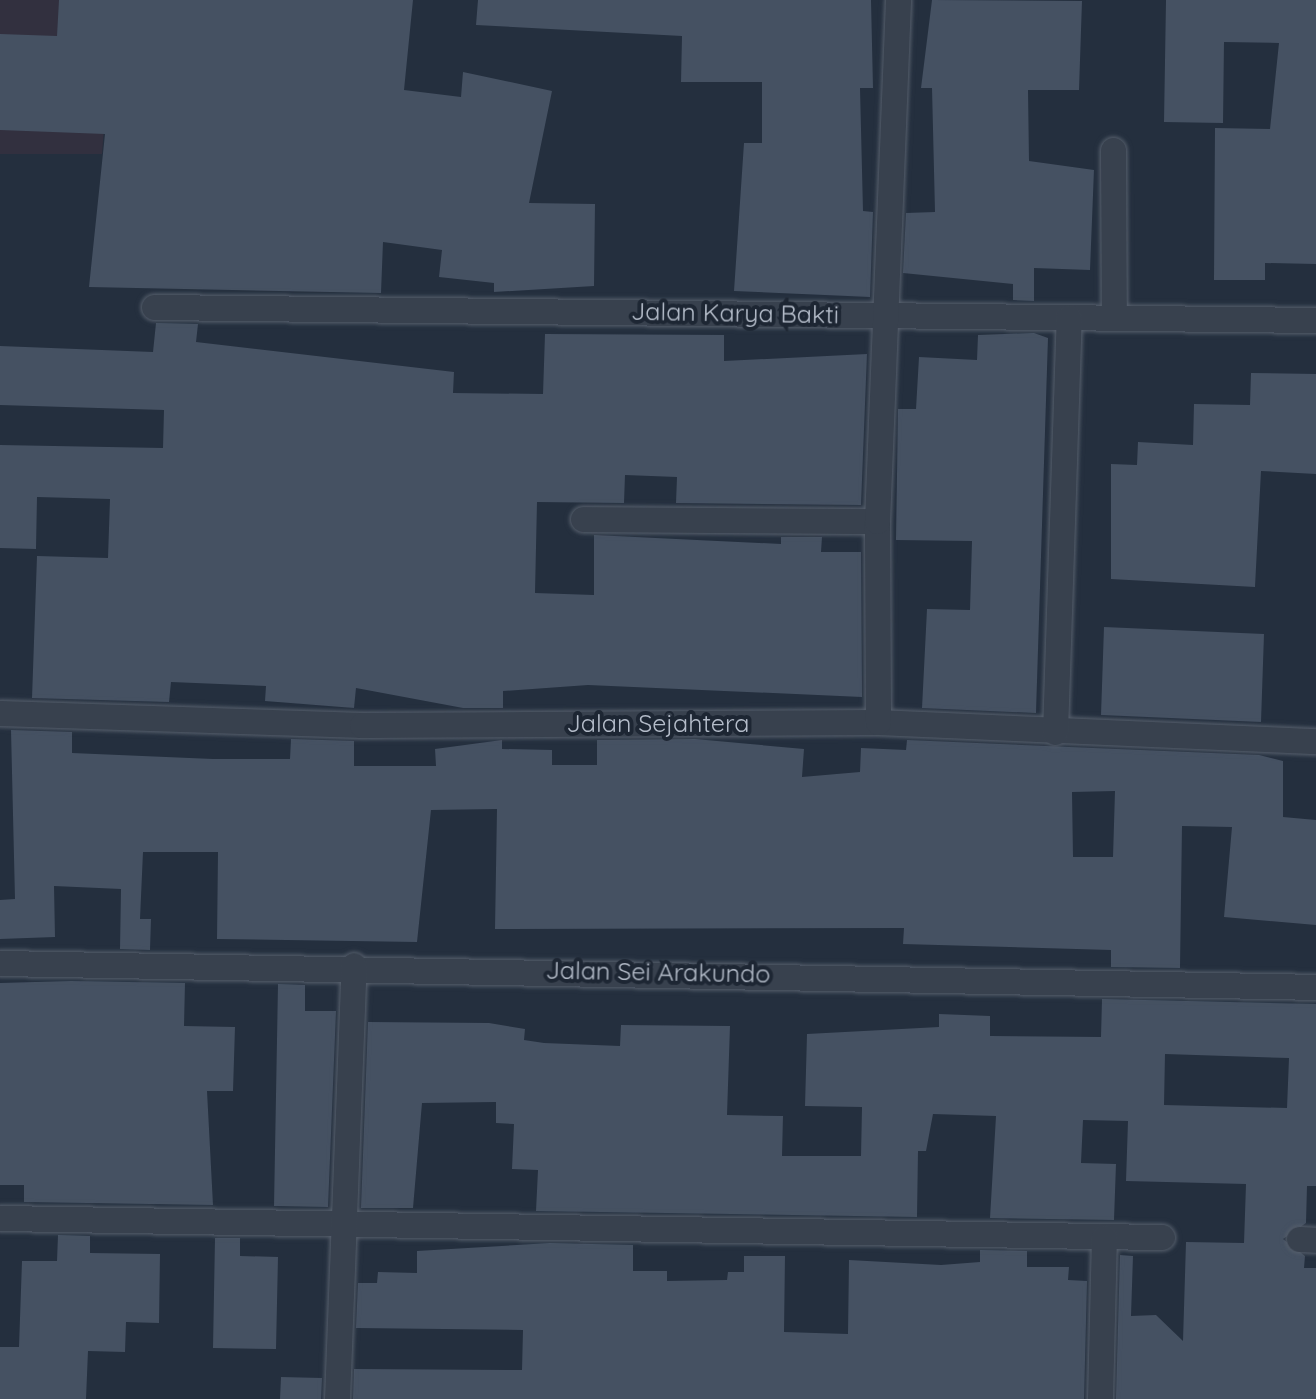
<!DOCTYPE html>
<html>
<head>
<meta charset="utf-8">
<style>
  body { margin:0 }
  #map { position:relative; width:1316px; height:1399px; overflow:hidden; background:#242f3e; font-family:Quicksand,sans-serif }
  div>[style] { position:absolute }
  .medical>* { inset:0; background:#32303f }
  .building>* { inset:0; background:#455162 }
  .roads { filter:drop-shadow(0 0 2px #565f6c) drop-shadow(0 0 2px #565f6c) }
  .street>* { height:25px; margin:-12.5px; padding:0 12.5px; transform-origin:12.5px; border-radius:12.5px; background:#38414e }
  span { translate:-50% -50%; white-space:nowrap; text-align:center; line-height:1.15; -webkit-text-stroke:8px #1d2633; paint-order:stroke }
  .street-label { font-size:25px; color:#b4bcc9 }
</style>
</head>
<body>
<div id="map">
  <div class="medical">
    <i style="clip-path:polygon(0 0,114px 0,102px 154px,0 154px)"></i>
  </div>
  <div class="building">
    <i style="clip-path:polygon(59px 0,413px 0,404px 90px,461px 97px,463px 72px,552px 91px,529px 203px,595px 204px,594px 286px,494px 292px,494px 283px,439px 277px,442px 250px,383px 242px,381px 293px,89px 287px,105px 134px,0 130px,0 34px,57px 36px)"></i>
    <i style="clip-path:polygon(478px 0,871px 0,873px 88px,860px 88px,863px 211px,873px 212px,870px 297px,734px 291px,744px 143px,762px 143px,762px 82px,681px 82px,682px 36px,476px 25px)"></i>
    <i style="clip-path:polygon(932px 0,1082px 1px,1079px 90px,1028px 90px,1029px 161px,1094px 170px,1090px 270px,1034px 268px,1034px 301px,1013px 300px,1013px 284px,903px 273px,906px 213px,935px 212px,932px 88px,921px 88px)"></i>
    <i style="clip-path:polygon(1166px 0,1316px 0,1316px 264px,1265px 263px,1265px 280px,1214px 280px,1215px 128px,1270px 129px,1279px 43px,1224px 42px,1223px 123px,1164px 122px)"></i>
    <i style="clip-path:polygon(156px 323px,198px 324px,196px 342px,454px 372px,453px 393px,543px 394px,545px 334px,724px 335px,724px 361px,867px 354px,861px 505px,676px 503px,677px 477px,625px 475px,624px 503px,537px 502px,535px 593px,594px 595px,594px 535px,781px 544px,781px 537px,822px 537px,821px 552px,861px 552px,862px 697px,588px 685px,503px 691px,503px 708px,463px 708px,356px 688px,354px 708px,265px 701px,266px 686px,171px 682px,169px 702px,32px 698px,37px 556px,108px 558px,110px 499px,37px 497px,36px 549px,0 548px,0 445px,163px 448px,164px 410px,0 405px,0 346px,153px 352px)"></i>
    <i style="clip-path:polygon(1034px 333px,1048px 338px,1036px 713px,922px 708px,927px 609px,970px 610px,972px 541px,896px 540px,898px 409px,916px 409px,919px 357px,977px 360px,978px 335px)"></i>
    <i style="clip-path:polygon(1251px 373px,1316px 374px,1316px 474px,1261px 471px,1255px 587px,1111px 579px,1111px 464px,1137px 465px,1138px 442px,1193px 445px,1194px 404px,1250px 405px)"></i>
    <i style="clip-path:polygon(1104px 627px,1264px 634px,1261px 722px,1101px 715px)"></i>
    <i style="clip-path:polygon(evenodd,11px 730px,72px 732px,72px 753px,213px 759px,290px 759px,291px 739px,354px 741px,354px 766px,436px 766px,435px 749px,502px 740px,502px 749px,552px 750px,552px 765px,597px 765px,597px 740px,695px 739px,804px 749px,802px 777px,860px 772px,861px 748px,906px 750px,907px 740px,1259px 755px,1283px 761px,1283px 817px,1316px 820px,1316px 925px,1224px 917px,1232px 827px,1182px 826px,1180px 968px,1111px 967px,1111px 950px,903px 944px,904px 928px,495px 929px,497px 809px,431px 810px,417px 942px,217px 939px,218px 852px,143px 852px,140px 919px,151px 919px,150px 950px,120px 949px,121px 889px,54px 886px,55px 937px,0 939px,0 900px,15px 899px,11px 730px,1115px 791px,1113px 857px,1073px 857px,1072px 792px,1115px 791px)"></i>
    <i style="clip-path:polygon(71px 981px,185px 983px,184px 1026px,235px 1027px,233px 1091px,207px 1091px,213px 1205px,24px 1202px,24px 1185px,0 1185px,0 983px)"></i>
    <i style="clip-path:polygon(278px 984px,305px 985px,305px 1011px,336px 1011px,328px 1207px,274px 1206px)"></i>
    <i style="clip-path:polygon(evenodd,1102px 999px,1316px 1004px,1316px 1186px,1307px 1186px,1306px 1223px,1283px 1239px,1305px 1256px,1304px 1268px,1316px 1268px,1316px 1399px,1116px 1399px,1120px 1255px,1133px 1256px,1131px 1316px,1156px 1315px,1183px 1341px,1186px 1242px,1244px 1243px,1246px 1184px,1126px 1181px,1128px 1121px,1083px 1120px,1081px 1163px,1116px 1164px,1114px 1220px,990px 1218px,996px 1116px,933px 1114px,926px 1151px,918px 1151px,917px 1217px,536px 1211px,538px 1170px,512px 1169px,514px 1124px,496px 1123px,496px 1102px,422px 1103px,413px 1208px,361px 1208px,368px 1022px,489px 1023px,525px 1029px,524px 1040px,544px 1043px,620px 1046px,621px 1025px,730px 1026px,727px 1115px,783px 1116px,782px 1156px,861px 1156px,862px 1107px,805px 1106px,807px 1034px,939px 1027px,939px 1014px,990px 1016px,990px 1036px,1101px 1037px,1102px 999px,1165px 1054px,1289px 1058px,1287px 1108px,1164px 1105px,1165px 1054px)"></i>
    <i style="clip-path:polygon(58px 1235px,90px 1236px,90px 1253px,160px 1254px,159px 1323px,126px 1322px,125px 1352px,88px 1351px,86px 1399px,0 1399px,0 1347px,19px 1347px,22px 1261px,57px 1261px)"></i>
    <i style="clip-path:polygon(215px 1238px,240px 1238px,240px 1256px,278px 1257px,276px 1349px,213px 1348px)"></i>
    <i style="clip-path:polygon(550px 1243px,633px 1245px,633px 1271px,667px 1271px,667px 1281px,727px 1280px,728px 1272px,744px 1272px,744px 1256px,785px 1256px,784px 1332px,848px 1334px,849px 1260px,941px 1265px,980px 1262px,980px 1250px,1027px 1251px,1027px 1267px,1069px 1267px,1068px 1280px,1087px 1281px,1084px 1399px,353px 1399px,354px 1369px,522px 1370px,523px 1330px,356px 1328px,358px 1283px,377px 1283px,378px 1272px,417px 1273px,417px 1251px)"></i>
    <i style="clip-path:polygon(281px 1377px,322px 1378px,321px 1399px,280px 1399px)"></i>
  </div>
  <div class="roads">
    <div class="street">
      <i style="left:1113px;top:150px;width:168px;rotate:89.7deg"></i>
      <i style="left:154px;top:307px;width:1162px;rotate:0.64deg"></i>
      <i style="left:583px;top:519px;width:294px;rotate:0.4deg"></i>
      <i style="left:0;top:713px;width:362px;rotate:1.9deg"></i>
      <i style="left:362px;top:725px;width:516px;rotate:-0.33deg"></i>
      <i style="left:878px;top:722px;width:438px;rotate:2.5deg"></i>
      <i style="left:878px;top:722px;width:201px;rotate:-90.3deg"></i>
      <i style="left:877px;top:521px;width:521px;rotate:-87.69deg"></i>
      <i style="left:1055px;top:732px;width:415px;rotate:-88.1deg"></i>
      <i style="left:0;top:963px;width:1316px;rotate:1.04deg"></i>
      <i style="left:0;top:1218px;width:1162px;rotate:0.94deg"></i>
      <i style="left:1299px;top:1239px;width:17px;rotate:3deg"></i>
      <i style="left:337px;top:1399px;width:434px;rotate:-87.8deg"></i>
      <i style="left:1100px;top:1399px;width:162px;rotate:-88.6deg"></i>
    </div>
  </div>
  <div class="street-label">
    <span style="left:735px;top:313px;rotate:1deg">Jalan Karya Bakti</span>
    <span style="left:658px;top:723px">Jalan Sejahtera</span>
    <span style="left:658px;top:972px;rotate:1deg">Jalan Sei Arakundo</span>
  </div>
</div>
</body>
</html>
